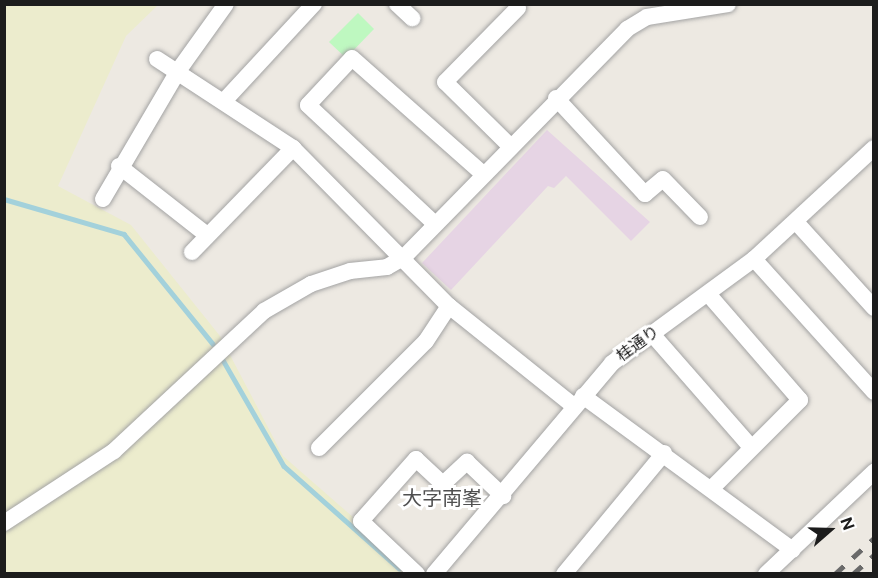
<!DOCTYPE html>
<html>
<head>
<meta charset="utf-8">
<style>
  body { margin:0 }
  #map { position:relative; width:878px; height:578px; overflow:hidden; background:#ede9e2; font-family:"Public Sans","Noto Sans JP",sans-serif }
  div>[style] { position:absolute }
  .industrial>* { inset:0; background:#e6d4e4 }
  .farmland>* { inset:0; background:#ececcd }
  .park>* { inset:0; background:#bef8c0 }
  .stream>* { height:4.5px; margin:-2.25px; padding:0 2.25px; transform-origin:2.25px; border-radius:2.25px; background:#a3d1db }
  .roads { filter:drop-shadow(0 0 2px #a3a3a3) drop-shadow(0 0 2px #a3a3a3) }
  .minor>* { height:16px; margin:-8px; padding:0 8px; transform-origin:8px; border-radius:8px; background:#fff }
  .rail>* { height:4.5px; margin-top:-2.25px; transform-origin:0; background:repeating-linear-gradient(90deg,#6a6a6a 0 12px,transparent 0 24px) }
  span { translate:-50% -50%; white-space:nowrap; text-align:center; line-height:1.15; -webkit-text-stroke:6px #fff; paint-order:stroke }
  .street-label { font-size:16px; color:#1c1c1c }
  .quarter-label { font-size:20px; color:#4f4f4f }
  .frame { position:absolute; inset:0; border:6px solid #1c1c1c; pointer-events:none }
  .north { position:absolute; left:800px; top:500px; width:60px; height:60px; -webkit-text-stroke:4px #fff; paint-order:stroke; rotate:70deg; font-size:16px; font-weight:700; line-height:24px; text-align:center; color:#1c1c1c }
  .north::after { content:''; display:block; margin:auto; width:21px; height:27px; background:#1c1c1c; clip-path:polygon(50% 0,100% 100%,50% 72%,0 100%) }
</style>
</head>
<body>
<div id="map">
  <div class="industrial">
    <i style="clip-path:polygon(547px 130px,650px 222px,631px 241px,566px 176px,554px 188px,548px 186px,451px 290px,422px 263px)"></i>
  </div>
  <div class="farmland">
    <i style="clip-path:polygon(4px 5px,158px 5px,126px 36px,58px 186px,131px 225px,220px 336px,283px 456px,417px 573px,5px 573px)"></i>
  </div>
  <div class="park">
    <i style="clip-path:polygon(358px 13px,374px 29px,346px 58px,329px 42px)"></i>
  </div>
  <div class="stream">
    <i style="left:4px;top:199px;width:125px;rotate:16.3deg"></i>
    <i style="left:124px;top:234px;width:141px;rotate:51deg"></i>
    <i style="left:223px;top:360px;width:122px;rotate:60.1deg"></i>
    <i style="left:284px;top:466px;width:154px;rotate:41.6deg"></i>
  </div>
  <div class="roads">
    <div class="minor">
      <i style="left:397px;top:4px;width:21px;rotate:43deg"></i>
      <i style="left:157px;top:59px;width:163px;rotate:33.2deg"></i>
      <i style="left:293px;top:148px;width:222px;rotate:45.4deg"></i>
      <i style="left:449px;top:306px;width:161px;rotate:38.7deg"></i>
      <i style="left:556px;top:98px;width:131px;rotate:47.2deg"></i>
      <i style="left:645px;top:194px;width:23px;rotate:-40deg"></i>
      <i style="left:663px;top:179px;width:53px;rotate:45.8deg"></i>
      <i style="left:225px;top:100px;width:131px;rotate:-47.2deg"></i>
      <i style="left:510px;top:146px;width:91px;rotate:-135.4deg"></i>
      <i style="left:445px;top:82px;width:104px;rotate:-45.4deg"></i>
      <i style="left:119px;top:166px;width:112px;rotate:38.1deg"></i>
      <i style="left:103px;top:199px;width:148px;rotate:-59.6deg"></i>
      <i style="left:178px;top:71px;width:82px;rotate:-54.4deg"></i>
      <i style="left:796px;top:222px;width:116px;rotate:47.8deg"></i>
      <i style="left:435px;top:224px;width:174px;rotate:-136.9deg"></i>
      <i style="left:308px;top:105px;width:64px;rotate:-46.9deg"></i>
      <i style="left:352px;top:58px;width:175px;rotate:41.5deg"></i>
      <i style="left:192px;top:252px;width:145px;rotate:-45.8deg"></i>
      <i style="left:754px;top:259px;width:179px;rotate:47.9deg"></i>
      <i style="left:709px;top:295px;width:139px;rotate:49.1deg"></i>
      <i style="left:800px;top:400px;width:123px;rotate:135deg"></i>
      <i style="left:652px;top:334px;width:150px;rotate:48.8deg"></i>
      <i style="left:583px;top:396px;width:260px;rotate:36.3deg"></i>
      <i style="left:319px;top:448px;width:151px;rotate:-45deg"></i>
      <i style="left:426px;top:341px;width:42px;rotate:-56.7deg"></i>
      <i style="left:4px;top:523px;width:131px;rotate:-33.2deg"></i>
      <i style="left:114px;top:451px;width:205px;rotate:-43deg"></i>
      <i style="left:264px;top:311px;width:54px;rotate:-29.9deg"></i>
      <i style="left:311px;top:284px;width:41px;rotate:-18.4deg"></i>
      <i style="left:350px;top:271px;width:37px;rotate:-6deg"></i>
      <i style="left:387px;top:267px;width:20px;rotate:-30deg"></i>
      <i style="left:404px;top:257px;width:319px;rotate:-45.6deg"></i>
      <i style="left:627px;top:29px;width:23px;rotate:-31deg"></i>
      <i style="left:647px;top:17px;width:82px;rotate:-9.1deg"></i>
      <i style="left:417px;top:574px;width:77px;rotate:-136.6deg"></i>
      <i style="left:361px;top:521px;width:83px;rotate:-48.4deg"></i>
      <i style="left:416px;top:459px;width:37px;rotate:43deg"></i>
      <i style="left:443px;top:484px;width:33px;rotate:-43deg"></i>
      <i style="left:467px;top:462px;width:50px;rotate:43.4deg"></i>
      <i style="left:434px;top:574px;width:276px;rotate:-49.8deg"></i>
      <i style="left:612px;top:363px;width:176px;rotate:-36.2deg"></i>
      <i style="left:754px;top:259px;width:163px;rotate:-42.8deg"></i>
      <i style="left:564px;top:574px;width:157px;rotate:-50.4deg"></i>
      <i style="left:766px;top:574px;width:149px;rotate:-43.4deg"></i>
    </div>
  </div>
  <div class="rail">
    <i style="left:835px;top:574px;width:53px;rotate:-42.7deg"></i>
    <i style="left:853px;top:574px;width:28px;rotate:-42deg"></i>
  </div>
  <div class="street-label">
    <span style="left:638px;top:344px;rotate:-36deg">桂通り</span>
  </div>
  <div class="quarter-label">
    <span style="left:442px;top:498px">大字南峯</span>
  </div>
  <div class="frame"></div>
  <div class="north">N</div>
</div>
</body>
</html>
